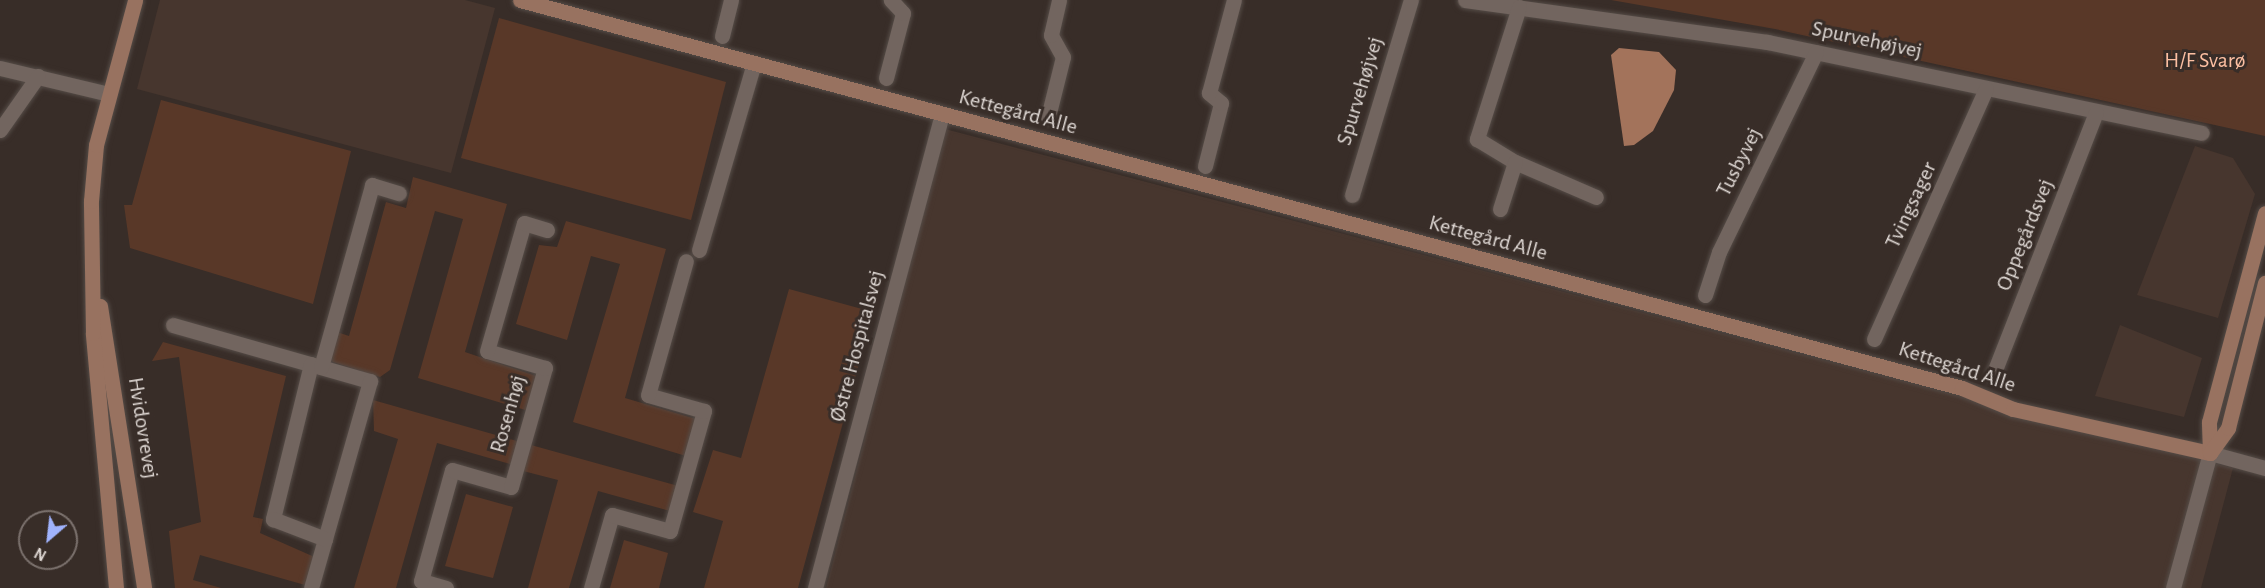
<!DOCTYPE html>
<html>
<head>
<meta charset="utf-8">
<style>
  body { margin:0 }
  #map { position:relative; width:2265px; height:588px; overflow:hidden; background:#382d28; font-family:"Alegreya Sans",sans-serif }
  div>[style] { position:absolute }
  .built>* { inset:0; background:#47362e }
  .green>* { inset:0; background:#593828 }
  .water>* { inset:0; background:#a3735b }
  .roads { filter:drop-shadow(0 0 2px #554c47) drop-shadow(0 0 2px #554c47) }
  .street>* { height:15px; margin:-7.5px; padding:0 7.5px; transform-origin:7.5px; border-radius:7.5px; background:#72655f }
  .secondary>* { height:15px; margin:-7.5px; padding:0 7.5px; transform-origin:7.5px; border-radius:7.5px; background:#987260 }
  span { translate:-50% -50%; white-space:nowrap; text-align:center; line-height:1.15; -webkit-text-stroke:6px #382d28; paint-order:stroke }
  .street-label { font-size:22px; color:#dfd8d4 }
  .park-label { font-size:22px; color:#fcbfa2 }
  .north { position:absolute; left:18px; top:510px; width:60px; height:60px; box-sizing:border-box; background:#382d28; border:2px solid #7b716d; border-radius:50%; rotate:208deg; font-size:16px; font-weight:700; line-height:24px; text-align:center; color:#dfd8d4 }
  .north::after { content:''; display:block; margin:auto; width:21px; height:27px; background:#a0b3fd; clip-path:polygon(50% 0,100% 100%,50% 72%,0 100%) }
</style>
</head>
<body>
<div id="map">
  <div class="built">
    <i style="clip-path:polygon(160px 0,465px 0,495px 8px,451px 173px,137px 89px)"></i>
    <i style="clip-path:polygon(945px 129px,2233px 468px,2201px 588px,826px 588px)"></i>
    <i style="clip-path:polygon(2195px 146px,2233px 158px,2255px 194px,2218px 318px,2137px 295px)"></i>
    <i style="clip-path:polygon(2120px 325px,2202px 358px,2184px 417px,2095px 396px)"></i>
  </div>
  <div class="green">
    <i style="clip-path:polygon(1611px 0,2265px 0,2265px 136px,1775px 29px)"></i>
    <i style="clip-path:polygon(499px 18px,726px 82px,691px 220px,461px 158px)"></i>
    <i style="clip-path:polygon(161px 100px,351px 151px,313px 304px,130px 248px,124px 205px,132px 205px)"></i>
    <i style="clip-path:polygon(413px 177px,507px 204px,465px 352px,542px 378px,532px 412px,418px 378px,463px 219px,435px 211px,390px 370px,380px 377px,333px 362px,324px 354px,331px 330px,349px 336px,386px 202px,406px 208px)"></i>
    <i style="clip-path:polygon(566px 221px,666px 249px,625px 398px,696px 419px,686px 456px,573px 422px,620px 264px,591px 256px,567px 340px,516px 324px,539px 245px,557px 247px)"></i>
    <i style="clip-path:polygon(789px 289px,873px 312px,798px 588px,704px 588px,723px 521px,693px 512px,713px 450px,741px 458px)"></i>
    <i style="clip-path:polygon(163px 342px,286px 376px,253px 517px,263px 519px,260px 533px,319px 559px,312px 587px,200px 555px,193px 580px,221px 588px,175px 588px,169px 531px,201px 522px,179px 357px,152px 361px)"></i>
    <i style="clip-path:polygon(373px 400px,524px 443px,517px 466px,437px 443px,396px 588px,354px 588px,398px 439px,374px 431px)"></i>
    <i style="clip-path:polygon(531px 445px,682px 487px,670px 511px,598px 491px,569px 588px,528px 588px,558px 480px,523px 471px)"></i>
    <i style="clip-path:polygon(466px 494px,513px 507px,493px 578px,445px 566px)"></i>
    <i style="clip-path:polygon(624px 540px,668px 553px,659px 588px,610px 588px)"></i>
  </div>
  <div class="water">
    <i style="clip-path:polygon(1619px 48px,1659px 52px,1676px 70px,1674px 90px,1653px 131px,1634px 145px,1624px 146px,1611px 55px)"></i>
  </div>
  <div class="roads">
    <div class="street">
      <i style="left:1465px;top:0;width:305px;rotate:7.9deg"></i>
      <i style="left:1767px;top:42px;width:444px;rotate:11.8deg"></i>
      <i style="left:1519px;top:7px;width:139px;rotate:107.7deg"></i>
      <i style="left:1477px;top:139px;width:44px;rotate:31.2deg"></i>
      <i style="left:1515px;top:162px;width:88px;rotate:23.4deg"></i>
      <i style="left:722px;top:36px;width:37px;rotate:-76deg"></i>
      <i style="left:0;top:68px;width:112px;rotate:13.4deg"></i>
      <i style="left:886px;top:78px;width:67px;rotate:-75.3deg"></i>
      <i style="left:903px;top:13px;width:18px;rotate:-133deg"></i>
      <i style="left:1048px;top:117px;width:62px;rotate:-76deg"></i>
      <i style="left:1063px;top:57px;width:25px;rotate:-119deg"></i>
      <i style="left:1051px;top:35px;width:36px;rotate:-77deg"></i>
      <i style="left:0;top:130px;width:66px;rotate:-54.9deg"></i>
      <i style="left:1205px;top:166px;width:65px;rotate:-75.7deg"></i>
      <i style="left:1221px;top:103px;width:16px;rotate:-140deg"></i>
      <i style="left:1209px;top:93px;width:96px;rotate:-75deg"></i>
      <i style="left:1352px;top:195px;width:204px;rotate:-73.2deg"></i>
      <i style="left:1500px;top:209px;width:49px;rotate:-72.3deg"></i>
      <i style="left:699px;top:250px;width:195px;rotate:-73.6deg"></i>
      <i style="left:1705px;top:295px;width:45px;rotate:-72deg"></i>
      <i style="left:1719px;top:252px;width:222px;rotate:-64.1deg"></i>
      <i style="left:173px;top:325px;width:205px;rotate:15.9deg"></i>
      <i style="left:370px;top:381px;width:215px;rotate:105.9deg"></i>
      <i style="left:1874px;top:339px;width:274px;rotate:-65.9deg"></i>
      <i style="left:311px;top:364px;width:160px;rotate:103.8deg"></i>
      <i style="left:273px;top:519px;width:56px;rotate:21deg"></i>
      <i style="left:321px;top:367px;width:189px;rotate:-74.3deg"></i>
      <i style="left:372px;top:185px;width:28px;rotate:17deg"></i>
      <i style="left:1993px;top:375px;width:282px;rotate:-68.6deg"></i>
      <i style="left:446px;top:588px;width:26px;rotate:-164deg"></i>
      <i style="left:421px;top:581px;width:115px;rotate:-74.4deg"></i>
      <i style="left:452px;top:470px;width:61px;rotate:16.1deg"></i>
      <i style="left:511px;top:487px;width:124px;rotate:-74.1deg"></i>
      <i style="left:545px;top:368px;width:60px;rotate:-163.7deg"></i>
      <i style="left:487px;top:351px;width:133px;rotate:-73.9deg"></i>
      <i style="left:524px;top:223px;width:24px;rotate:17deg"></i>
      <i style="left:591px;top:588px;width:76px;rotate:-74deg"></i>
      <i style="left:612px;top:515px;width:60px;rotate:15.4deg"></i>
      <i style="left:670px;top:531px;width:125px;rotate:-74.2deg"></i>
      <i style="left:704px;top:411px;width:58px;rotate:-164.1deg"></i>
      <i style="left:648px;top:395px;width:139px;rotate:-74.2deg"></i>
      <i style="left:815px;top:588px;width:490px;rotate:-75deg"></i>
      <i style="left:2173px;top:588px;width:140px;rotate:-74.7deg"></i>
      <i style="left:2210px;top:453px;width:57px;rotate:15.3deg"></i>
    </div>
    <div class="secondary">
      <i style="left:520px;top:0;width:1493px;rotate:15.06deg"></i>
      <i style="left:1962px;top:388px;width:55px;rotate:22.4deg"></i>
      <i style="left:2013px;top:409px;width:202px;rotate:12.6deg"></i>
      <i style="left:100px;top:306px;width:285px;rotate:81.1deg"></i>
      <i style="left:2210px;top:453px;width:31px;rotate:-92deg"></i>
      <i style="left:2209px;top:422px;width:216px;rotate:-75deg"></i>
      <i style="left:2210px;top:453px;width:31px;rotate:-54deg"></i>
      <i style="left:2228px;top:428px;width:150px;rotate:-75.7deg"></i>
      <i style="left:116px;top:588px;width:256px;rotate:-95.2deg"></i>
      <i style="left:93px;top:333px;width:132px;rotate:-90.9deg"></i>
      <i style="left:91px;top:201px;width:56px;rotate:-84.9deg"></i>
      <i style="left:96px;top:145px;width:150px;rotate:-74.9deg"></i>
    </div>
  </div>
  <div class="street-label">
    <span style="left:1867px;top:40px;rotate:12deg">Spurvehøjvej</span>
    <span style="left:1360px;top:91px;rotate:-73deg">Spurvehøjvej</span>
    <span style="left:1018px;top:112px;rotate:15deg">Kettegård Alle</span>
    <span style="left:1739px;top:162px;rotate:-63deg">Tusbyvej</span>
    <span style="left:1911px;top:205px;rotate:-65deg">Tvingsager</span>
    <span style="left:2025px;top:235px;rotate:-68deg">Oppegårdsvej</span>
    <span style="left:1488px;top:238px;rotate:15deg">Kettegård Alle</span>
    <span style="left:857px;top:346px;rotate:-75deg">Østre Hospitalsvej</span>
    <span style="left:1957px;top:367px;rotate:18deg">Kettegård Alle</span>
    <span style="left:508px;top:414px;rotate:-74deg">Rosenhøj</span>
    <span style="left:143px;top:428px;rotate:81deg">Hvidovrevej</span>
  </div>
  <div class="park-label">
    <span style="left:2205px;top:61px">H/F Svarø</span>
  </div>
  <div class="north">N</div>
</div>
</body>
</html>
